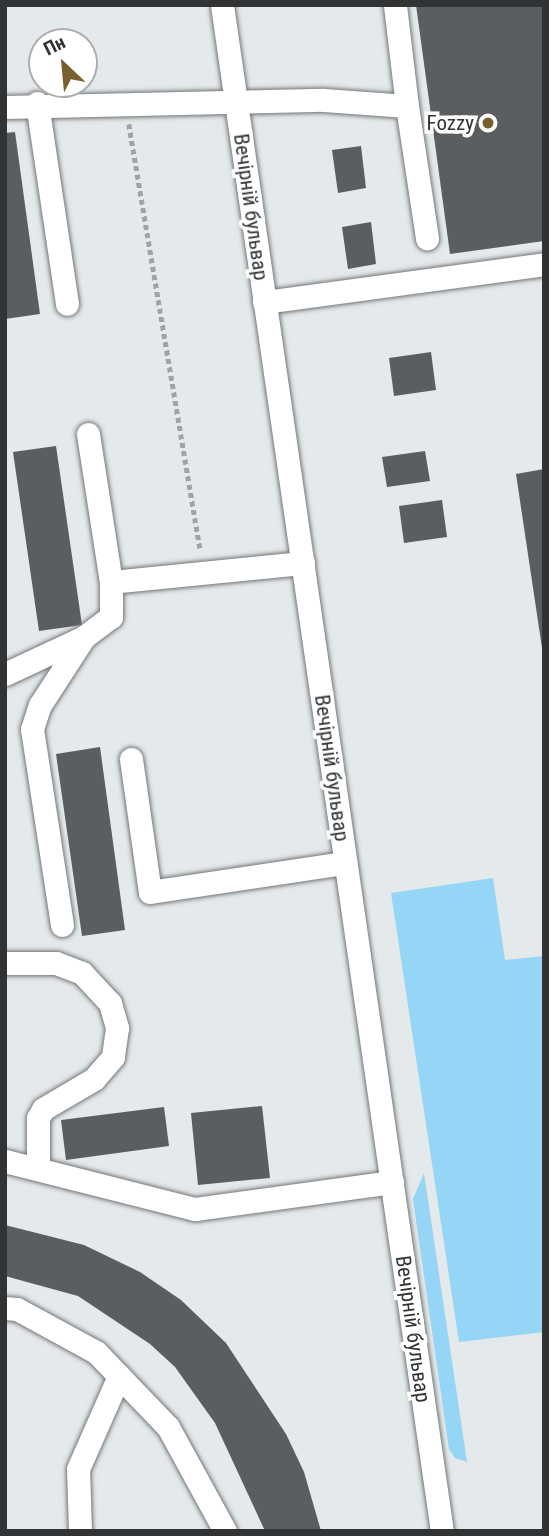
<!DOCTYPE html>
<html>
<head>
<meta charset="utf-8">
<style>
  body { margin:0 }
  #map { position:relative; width:549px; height:1536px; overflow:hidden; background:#e4e9eb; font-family:"Roboto Condensed",sans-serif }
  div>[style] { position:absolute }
  .green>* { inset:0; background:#95d5f5 }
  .building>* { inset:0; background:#5a5e60 }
  .path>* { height:4.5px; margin-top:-2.25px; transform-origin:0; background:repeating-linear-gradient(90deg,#9fa3a4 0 5px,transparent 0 8.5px) }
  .roads { filter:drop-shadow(0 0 2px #73777a) drop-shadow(0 0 2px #73777a) }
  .minor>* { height:23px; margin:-11.5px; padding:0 11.5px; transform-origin:11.5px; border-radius:11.5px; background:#fff }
  .dots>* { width:19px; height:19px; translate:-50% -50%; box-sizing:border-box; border:4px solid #fff; border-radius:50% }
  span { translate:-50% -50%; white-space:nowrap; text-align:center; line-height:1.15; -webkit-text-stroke:7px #fff; paint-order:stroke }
  .poi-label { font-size:21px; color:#313334 }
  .right { translate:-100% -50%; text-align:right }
  .street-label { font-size:21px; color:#313334 }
  .frame { position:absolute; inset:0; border:7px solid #313334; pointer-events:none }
  .north { position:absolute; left:28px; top:28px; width:70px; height:70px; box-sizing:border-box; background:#fff; border:2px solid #adadae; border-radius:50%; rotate:334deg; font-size:19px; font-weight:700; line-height:28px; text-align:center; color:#313334 }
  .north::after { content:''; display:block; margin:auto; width:24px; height:32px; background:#785f30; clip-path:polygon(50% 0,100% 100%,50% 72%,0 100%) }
</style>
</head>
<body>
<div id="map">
  <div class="green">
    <i style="clip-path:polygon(493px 878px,505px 960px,544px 956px,544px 1332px,459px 1342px,391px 893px)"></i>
    <i style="clip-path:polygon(424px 1173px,467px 1462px,455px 1458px,449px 1449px,413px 1199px)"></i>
  </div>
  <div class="building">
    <i style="clip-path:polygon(416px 5px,544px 5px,544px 241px,450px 254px)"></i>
    <i style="clip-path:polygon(15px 132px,40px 314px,5px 319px,5px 133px)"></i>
    <i style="clip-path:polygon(361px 146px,366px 188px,338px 193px,332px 150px)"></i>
    <i style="clip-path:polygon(371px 222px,376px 264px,348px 269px,342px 227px)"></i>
    <i style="clip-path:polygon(431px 352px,436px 390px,394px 396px,389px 358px)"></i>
    <i style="clip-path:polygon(56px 446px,82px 625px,39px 631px,13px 452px)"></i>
    <i style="clip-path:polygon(425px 451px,430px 481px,387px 487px,382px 457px)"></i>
    <i style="clip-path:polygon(544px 469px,544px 647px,542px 648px,516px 474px)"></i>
    <i style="clip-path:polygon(442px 500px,447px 537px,404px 543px,399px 506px)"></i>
    <i style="clip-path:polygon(100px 747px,125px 930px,82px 936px,56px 754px)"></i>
    <i style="clip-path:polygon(262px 1106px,270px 1178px,198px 1185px,191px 1113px)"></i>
    <i style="clip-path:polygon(164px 1107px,169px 1146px,66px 1160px,61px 1120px)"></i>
    <i style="clip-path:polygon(5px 1225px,84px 1245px,140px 1272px,181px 1300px,226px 1343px,286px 1434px,304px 1472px,321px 1531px,265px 1531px,215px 1423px,175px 1367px,150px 1344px,78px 1296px,5px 1276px)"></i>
  </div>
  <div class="path">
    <i style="left:129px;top:124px;width:432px;rotate:80.5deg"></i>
  </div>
  <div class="roads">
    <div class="minor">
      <i style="left:222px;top:5px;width:1542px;rotate:81.8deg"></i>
      <i style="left:37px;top:103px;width:203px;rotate:81.5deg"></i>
      <i style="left:407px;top:106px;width:134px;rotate:81.4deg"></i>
      <i style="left:5px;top:107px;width:319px;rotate:-1.3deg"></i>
      <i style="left:324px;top:100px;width:83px;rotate:4.1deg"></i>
      <i style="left:407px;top:106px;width:102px;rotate:-96.8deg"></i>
      <i style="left:264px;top:302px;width:283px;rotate:-7.7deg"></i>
      <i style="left:88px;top:434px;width:150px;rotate:81.2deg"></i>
      <i style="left:111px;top:582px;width:193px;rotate:-5.7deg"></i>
      <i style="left:5px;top:674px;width:87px;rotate:-25.1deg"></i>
      <i style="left:84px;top:637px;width:34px;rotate:-37deg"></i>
      <i style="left:111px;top:617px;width:35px;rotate:-90deg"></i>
      <i style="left:131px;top:759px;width:134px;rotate:81.9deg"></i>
      <i style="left:150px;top:892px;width:197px;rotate:-8.5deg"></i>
      <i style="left:62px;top:925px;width:198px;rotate:-98.7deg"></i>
      <i style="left:32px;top:729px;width:25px;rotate:-72deg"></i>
      <i style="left:40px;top:705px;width:81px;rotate:-57.1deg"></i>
      <i style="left:5px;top:963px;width:51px"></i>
      <i style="left:56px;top:963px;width:28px;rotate:21deg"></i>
      <i style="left:82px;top:973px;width:41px;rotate:47deg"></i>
      <i style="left:110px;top:1003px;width:26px;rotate:74deg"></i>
      <i style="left:117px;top:1028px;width:29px;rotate:98deg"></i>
      <i style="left:113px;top:1057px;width:29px;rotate:131deg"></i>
      <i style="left:94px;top:1079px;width:59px;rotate:149.5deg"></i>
      <i style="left:43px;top:1109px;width:10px;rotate:119deg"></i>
      <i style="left:38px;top:1118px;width:49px;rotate:90deg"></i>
      <i style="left:5px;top:1161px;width:196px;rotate:14.2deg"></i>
      <i style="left:195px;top:1209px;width:199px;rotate:-7.8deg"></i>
      <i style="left:5px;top:1308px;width:12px;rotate:5deg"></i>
      <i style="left:17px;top:1309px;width:90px;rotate:28.6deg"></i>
      <i style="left:96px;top:1352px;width:104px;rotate:46.2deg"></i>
      <i style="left:168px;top:1427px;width:119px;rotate:61.3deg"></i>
      <i style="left:80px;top:1531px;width:62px;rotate:-91.8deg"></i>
      <i style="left:78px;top:1469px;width:102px;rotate:-66.2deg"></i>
    </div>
  </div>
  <div class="dots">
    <i style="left:488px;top:123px;background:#785f30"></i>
  </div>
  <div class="poi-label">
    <span class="right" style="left:474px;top:123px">Fozzy</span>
  </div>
  <div class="street-label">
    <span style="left:251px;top:207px;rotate:82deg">Вечірній бульвар</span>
    <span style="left:332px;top:768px;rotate:82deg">Вечірній бульвар</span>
    <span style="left:413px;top:1329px;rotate:82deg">Вечірній бульвар</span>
  </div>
  <div class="frame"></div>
  <div class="north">Пн</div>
</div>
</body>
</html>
